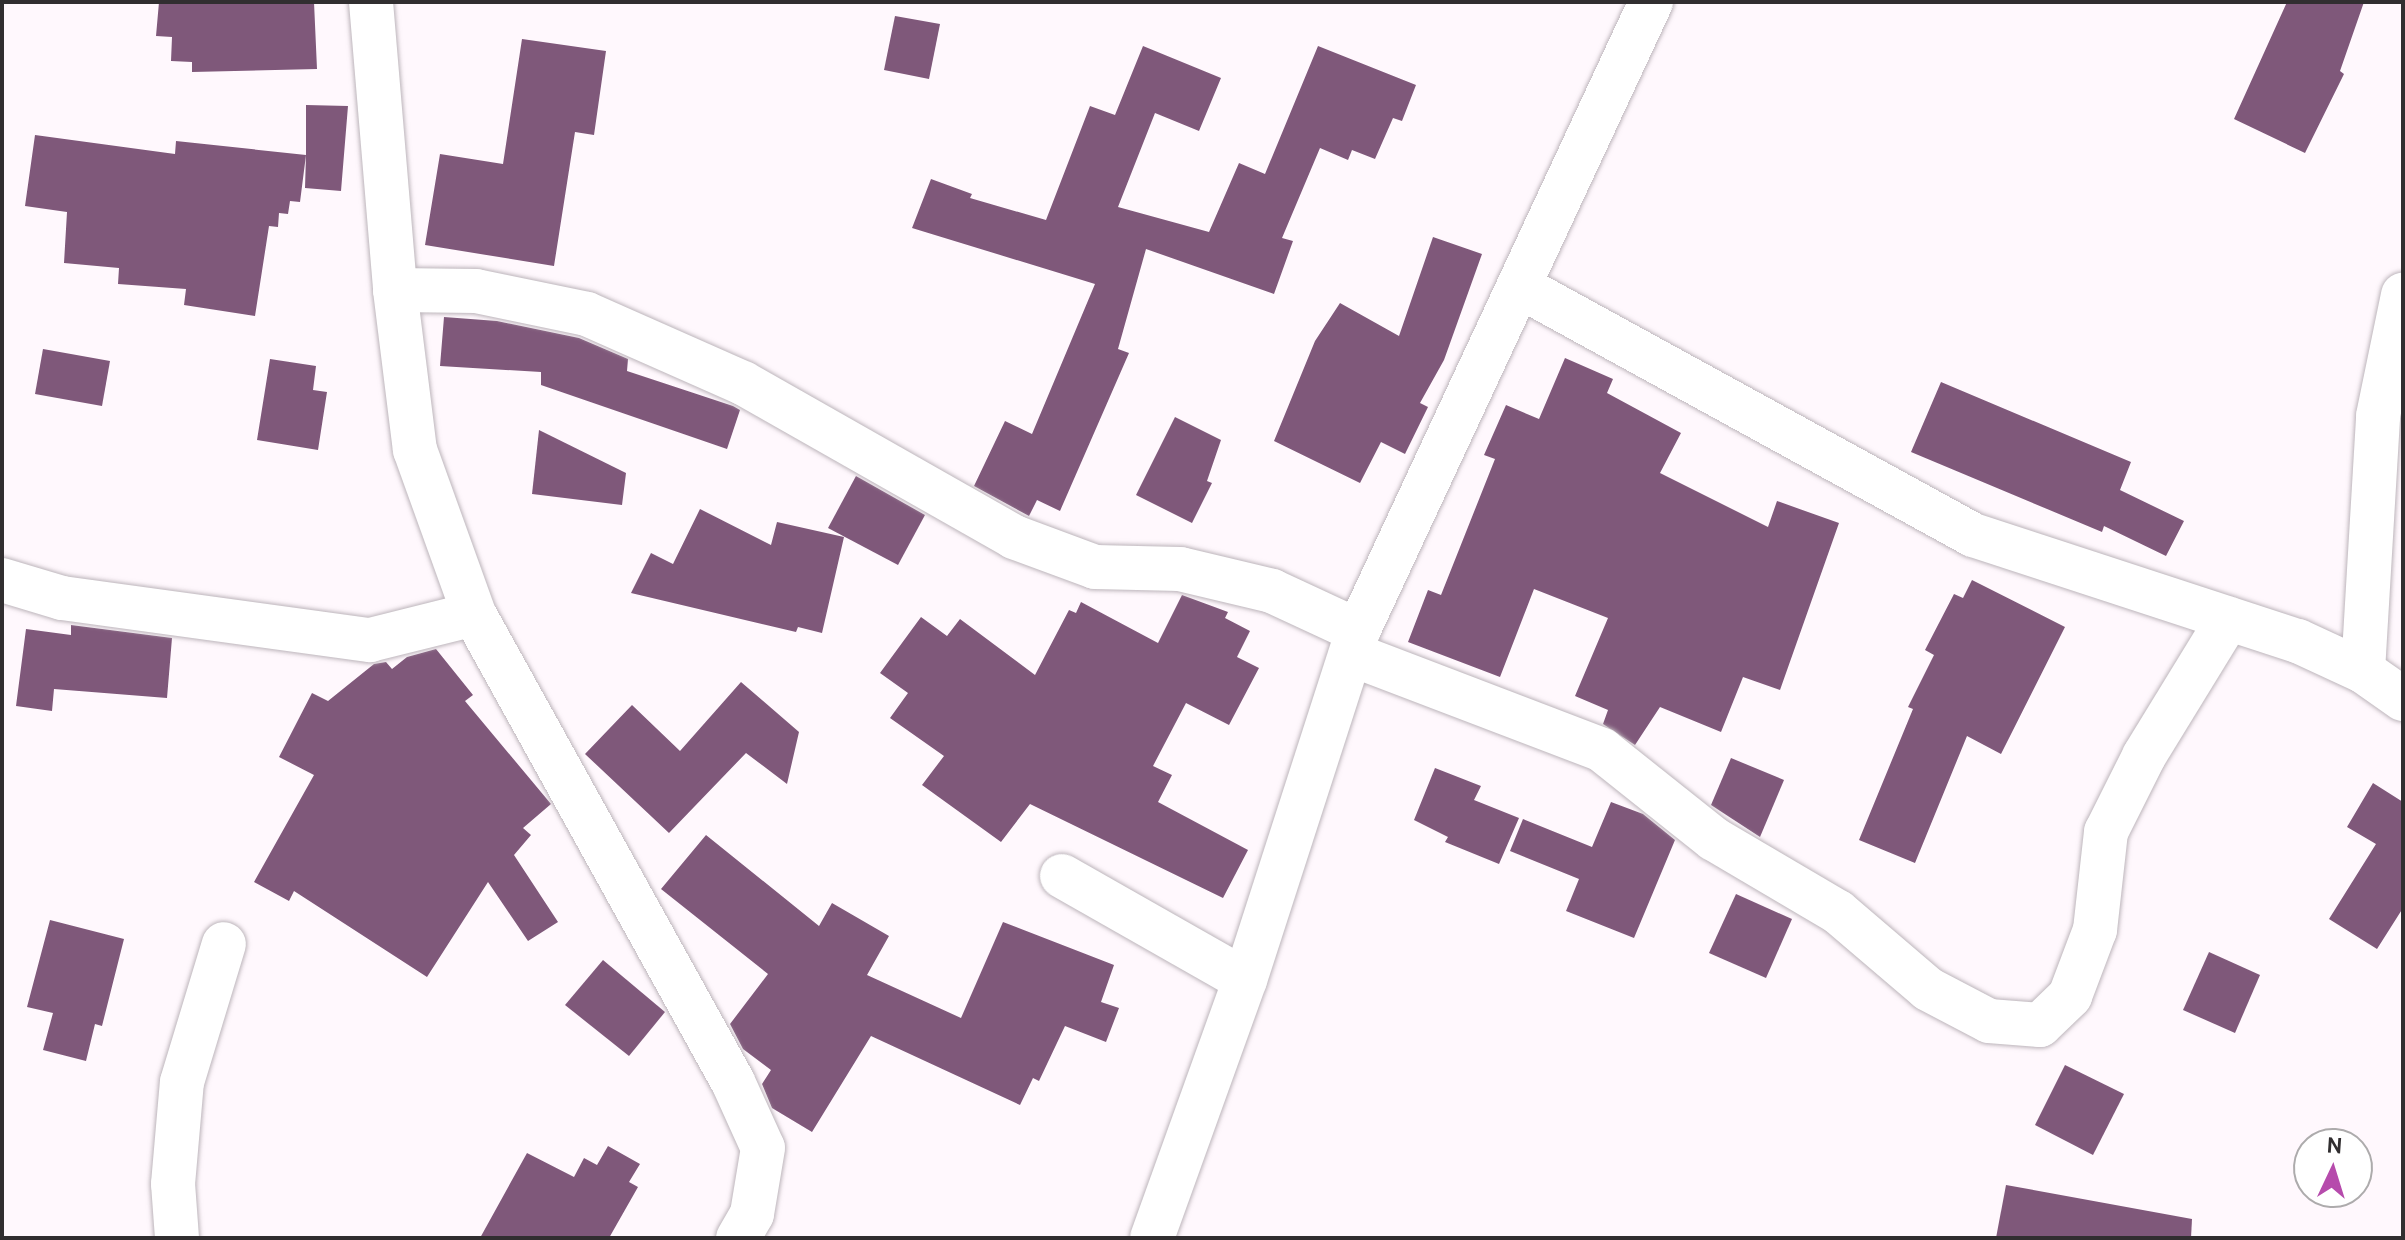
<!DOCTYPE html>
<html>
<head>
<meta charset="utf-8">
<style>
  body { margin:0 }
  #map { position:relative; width:2405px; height:1240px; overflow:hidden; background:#fff8fd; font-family:Cabin,sans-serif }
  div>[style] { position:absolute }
  .building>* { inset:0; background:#7f587a }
  .roads { filter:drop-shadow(0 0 2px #bdb5bb) drop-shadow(0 0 2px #bdb5bb) }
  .minor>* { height:44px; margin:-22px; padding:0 22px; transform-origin:22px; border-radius:22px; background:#fff }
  span { translate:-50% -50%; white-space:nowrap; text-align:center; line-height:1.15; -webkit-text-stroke:8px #fff; paint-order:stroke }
  .frame { position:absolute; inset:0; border:4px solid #312e30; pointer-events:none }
  .north { position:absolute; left:2293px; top:1128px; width:80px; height:80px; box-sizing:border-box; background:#fff; border:2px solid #adabac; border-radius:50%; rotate:4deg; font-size:22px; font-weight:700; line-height:32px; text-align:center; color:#312e30 }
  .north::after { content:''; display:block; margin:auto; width:28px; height:36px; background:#b64bac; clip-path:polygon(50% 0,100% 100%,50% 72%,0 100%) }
</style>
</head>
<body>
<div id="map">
  <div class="building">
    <i style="clip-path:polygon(159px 2px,314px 2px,317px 69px,192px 72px,192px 62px,171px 61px,172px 37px,156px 36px)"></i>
    <i style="clip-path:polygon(2287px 2px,2364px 2px,2340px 71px,2344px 74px,2305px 153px,2234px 119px)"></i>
    <i style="clip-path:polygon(895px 16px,940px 24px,929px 79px,884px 70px)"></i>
    <i style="clip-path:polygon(522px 39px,606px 51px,594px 135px,575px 132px,554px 266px,425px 245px,440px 154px,503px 164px)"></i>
    <i style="clip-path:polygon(1143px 46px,1221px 78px,1199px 131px,1155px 113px,1118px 207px,1209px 232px,1239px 163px,1265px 174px,1318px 46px,1416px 85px,1402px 121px,1393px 118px,1375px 159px,1352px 150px,1348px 160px,1320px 148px,1282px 238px,1293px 241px,1274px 294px,1146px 249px,1118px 349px,1129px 353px,1060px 511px,1037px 500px,1029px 516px,974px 486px,1005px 421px,1032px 434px,1095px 284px,912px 228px,931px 179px,972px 194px,970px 198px,1046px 220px,1090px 106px,1115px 115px)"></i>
    <i style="clip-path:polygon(306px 105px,348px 106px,341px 191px,305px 188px,306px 155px,300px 202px,290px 201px,288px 214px,279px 213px,278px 227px,269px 226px,255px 316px,184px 305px,186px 289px,118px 284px,119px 268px,64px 263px,67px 212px,25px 206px,35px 135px,175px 154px,176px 141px,306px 155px)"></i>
    <i style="clip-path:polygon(1433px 237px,1482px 254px,1444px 360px,1420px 403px,1428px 407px,1405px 454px,1381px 442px,1360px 483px,1274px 441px,1315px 341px,1340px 303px,1399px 336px)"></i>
    <i style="clip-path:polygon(444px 317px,497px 321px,579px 338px,628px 359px,627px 371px,733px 406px,740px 410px,727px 449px,541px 385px,541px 372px,440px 366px)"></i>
    <i style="clip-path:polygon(43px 349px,110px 361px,102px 406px,35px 394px)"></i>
    <i style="clip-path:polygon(1565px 358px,1613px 379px,1607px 393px,1681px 433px,1660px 473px,1768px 527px,1777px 501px,1839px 523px,1780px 690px,1743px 677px,1721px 732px,1660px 707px,1635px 745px,1603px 724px,1608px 710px,1575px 696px,1608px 618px,1534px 589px,1500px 677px,1408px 642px,1428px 590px,1441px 595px,1495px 459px,1484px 455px,1506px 405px,1539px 419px)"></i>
    <i style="clip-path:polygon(270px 359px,316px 366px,313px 390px,327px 392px,318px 450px,257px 440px)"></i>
    <i style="clip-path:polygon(1941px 382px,2131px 462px,2120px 490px,2184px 521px,2166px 556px,2104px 526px,2102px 532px,1911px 452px)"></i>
    <i style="clip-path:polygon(1175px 417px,1221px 440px,1207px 481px,1212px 483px,1192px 523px,1136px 495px)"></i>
    <i style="clip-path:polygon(539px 430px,626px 473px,622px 505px,532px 494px)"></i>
    <i style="clip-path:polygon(856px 476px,925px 515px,898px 565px,828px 528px)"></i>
    <i style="clip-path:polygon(700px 509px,771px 545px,777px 522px,844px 537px,822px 633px,798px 627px,796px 632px,631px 593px,651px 553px,673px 564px)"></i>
    <i style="clip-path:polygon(1972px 580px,2065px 627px,2001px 754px,1967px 736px,1915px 863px,1859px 840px,1913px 709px,1908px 707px,1934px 655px,1925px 650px,1954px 594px,1963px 598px)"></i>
    <i style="clip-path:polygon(1182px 595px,1228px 612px,1225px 618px,1250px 631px,1237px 657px,1259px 668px,1229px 725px,1186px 703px,1153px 766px,1172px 775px,1158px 802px,1248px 850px,1223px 898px,1030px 804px,1001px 842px,922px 785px,944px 756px,890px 718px,908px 693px,880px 673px,921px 617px,947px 636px,960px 619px,1035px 675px,1069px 610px,1076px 613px,1081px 602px,1158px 643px)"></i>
    <i style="clip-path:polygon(71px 625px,172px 638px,167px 698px,54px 689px,52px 711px,16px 706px,26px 629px,71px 635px)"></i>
    <i style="clip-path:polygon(436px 649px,473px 695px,465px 701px,551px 804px,523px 828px,531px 835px,514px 855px,558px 922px,528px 941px,488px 882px,427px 977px,294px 891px,289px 901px,254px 882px,314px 775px,279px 757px,312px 693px,328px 701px,374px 664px,386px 662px,392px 669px,407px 657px)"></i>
    <i style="clip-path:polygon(741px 682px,799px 732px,787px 784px,746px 753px,669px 833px,585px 754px,632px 705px,680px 751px)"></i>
    <i style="clip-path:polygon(1731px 758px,1784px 780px,1760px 837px,1711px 805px)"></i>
    <i style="clip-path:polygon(1435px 768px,1481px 786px,1474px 800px,1519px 818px,1499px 864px,1445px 842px,1448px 837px,1414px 820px)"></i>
    <i style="clip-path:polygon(2373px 783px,2403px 802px,2403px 908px,2377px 949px,2329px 919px,2376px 844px,2347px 827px)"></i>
    <i style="clip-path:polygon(1611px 802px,1643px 814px,1675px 840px,1634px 938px,1566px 911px,1579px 879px,1510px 851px,1523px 819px,1592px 847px)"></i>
    <i style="clip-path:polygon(706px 835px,819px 926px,832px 903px,889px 936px,867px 975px,961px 1018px,1003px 922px,1114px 965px,1101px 1002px,1119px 1008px,1106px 1042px,1065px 1026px,1039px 1081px,1033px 1078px,1020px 1105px,871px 1036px,812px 1132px,772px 1108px,762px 1084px,771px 1070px,743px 1049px,730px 1024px,768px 974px,661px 889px)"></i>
    <i style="clip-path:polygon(1736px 894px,1792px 919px,1766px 978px,1709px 953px)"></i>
    <i style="clip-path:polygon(50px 920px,124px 939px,102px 1026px,95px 1024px,86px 1061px,43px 1050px,53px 1013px,27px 1007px)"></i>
    <i style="clip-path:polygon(2209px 952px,2260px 975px,2235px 1033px,2183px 1010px)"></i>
    <i style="clip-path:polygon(603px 960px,665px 1012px,629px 1056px,565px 1005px)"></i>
    <i style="clip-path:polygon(2065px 1065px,2124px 1094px,2093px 1155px,2035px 1125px)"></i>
    <i style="clip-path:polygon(608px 1146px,640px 1164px,629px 1182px,638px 1187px,609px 1238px,480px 1238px,527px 1153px,574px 1177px,584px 1158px,597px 1165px)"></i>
    <i style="clip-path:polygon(2006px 1185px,2192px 1219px,2191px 1238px,1996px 1238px)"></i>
  </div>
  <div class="roads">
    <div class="minor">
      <i style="left:371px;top:2px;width:289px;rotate:85.2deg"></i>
      <i style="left:395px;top:290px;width:161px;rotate:82.9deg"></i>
      <i style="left:415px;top:450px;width:174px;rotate:70.2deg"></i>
      <i style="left:474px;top:614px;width:535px;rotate:61.04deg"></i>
      <i style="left:733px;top:1082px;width:72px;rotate:65.6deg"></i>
      <i style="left:763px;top:1148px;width:67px;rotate:99.5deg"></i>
      <i style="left:752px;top:1214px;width:28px;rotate:120deg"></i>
      <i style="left:1519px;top:286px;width:518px;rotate:28.74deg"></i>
      <i style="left:1973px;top:535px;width:342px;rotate:18.1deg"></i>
      <i style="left:2298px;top:641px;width:72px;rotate:24.8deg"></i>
      <i style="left:2363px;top:671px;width:49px;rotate:35deg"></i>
      <i style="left:395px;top:290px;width:81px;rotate:0.7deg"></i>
      <i style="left:476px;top:291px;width:113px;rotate:11.7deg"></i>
      <i style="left:587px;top:314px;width:171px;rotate:23.9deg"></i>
      <i style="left:743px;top:383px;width:312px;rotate:29.6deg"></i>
      <i style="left:1014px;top:537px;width:86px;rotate:20.3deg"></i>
      <i style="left:1095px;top:567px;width:85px;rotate:1.3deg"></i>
      <i style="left:1180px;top:569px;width:95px;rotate:13.4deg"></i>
      <i style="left:1272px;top:591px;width:95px;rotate:24.9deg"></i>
      <i style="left:2px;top:580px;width:63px;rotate:16.7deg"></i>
      <i style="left:62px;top:598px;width:311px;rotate:7.8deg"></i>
      <i style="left:370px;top:640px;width:107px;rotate:-14deg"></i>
      <i style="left:1351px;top:654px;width:269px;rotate:20.9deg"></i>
      <i style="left:1602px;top:750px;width:143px;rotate:38.5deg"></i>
      <i style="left:1714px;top:839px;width:144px;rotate:30.5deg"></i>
      <i style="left:1838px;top:912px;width:118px;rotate:40.5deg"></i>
      <i style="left:1928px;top:989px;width:69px;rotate:27.7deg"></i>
      <i style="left:1989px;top:1021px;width:51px;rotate:4.5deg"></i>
      <i style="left:2040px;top:1025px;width:42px;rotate:-44deg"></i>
      <i style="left:2070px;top:996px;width:71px;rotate:-69.3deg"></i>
      <i style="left:2095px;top:930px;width:99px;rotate:-83.6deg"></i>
      <i style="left:2106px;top:832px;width:85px;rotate:-63.4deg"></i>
      <i style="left:2144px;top:756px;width:161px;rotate:-58.5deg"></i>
      <i style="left:2363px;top:671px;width:255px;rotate:-86.6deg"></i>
      <i style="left:2378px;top:416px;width:124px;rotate:-78.3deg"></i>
      <i style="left:1062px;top:876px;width:210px;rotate:29.6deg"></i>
      <i style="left:177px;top:1238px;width:54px;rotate:-94.2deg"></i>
      <i style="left:173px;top:1184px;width:102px;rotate:-85deg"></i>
      <i style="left:182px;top:1082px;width:144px;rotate:-73.1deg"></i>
      <i style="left:1152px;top:1238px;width:274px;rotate:-70.2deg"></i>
      <i style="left:1245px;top:980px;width:367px;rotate:-72.1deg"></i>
      <i style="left:1358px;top:631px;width:694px;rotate:-65.02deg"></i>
    </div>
  </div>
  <div class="frame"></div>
  <div class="north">N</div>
</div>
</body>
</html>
